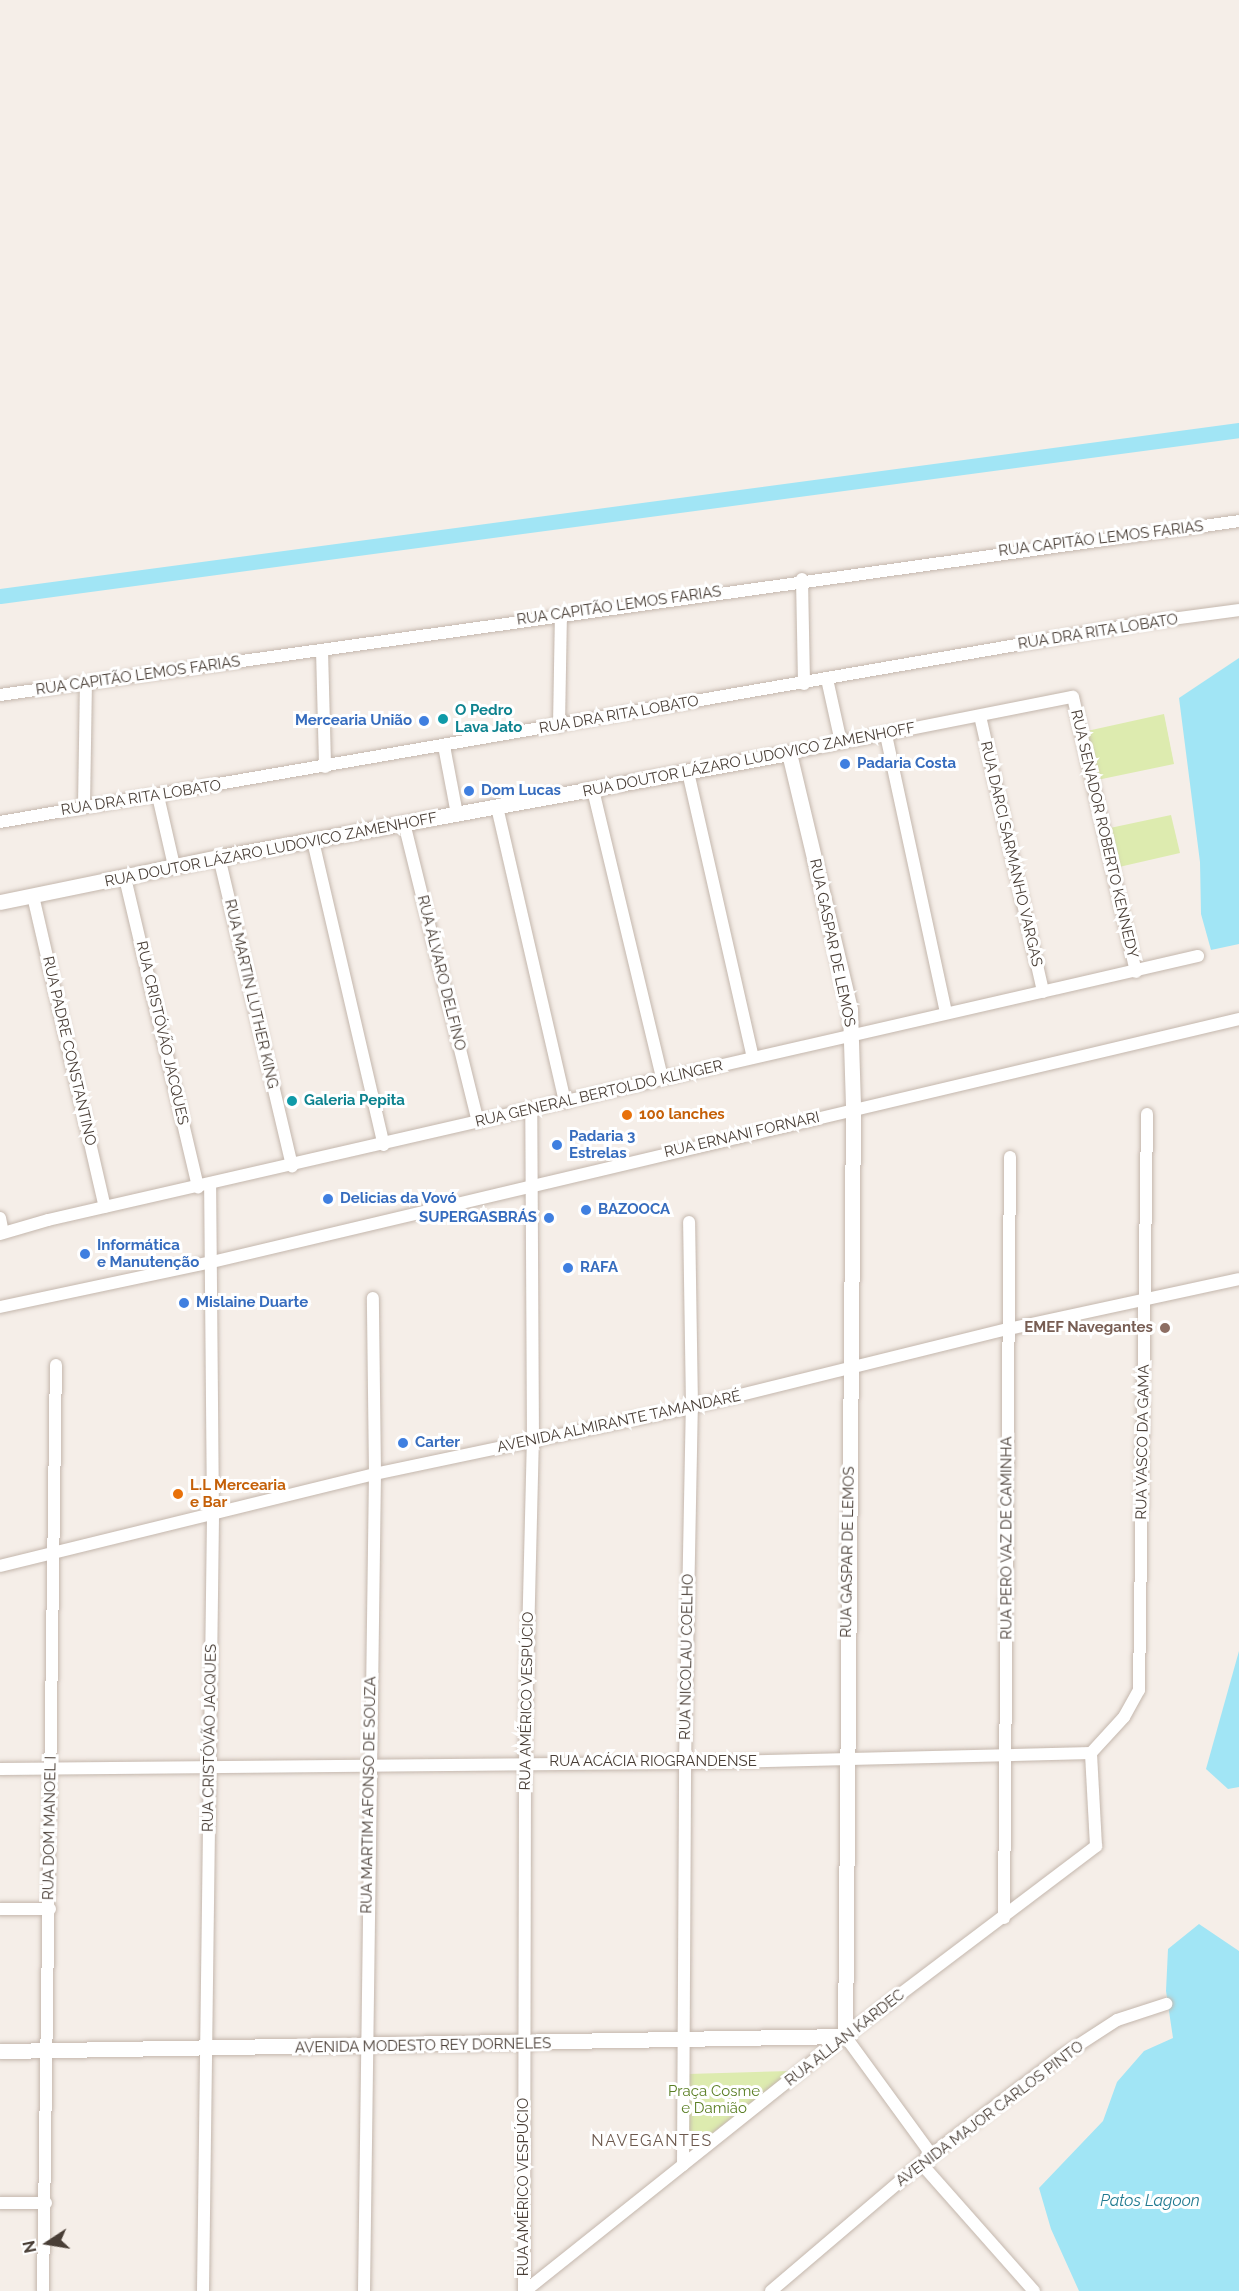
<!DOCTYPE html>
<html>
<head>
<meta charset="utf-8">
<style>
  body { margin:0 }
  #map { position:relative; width:1239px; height:2291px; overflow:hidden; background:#f5eee8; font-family:Raleway,sans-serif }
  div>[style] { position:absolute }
  .green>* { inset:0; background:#ddebaf }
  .water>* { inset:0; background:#a1e5f5 }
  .canal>* { height:15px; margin:-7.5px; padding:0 7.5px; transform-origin:7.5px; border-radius:7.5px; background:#a1e5f5 }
  .roads { filter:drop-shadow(0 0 2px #c4b7ad) drop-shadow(0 0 2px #c4b7ad) }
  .minor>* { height:12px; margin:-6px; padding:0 6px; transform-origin:6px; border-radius:6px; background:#fff }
  .tertiary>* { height:15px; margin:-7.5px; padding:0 7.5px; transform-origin:7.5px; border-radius:7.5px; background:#fff }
  .dots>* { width:16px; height:16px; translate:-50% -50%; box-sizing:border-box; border:3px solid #fff; border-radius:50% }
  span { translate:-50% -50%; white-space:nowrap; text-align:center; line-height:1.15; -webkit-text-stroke:6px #fff; paint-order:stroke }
  .street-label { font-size:15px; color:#493e36 }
  .culture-label { font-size:15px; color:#0d838f; font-weight:700 }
  .left { translate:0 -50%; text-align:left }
  .shop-label { font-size:15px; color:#366cbe; font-weight:700 }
  .right { translate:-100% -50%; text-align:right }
  .food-label { font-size:15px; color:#c56008; font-weight:700 }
  .education-label { font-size:15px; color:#785e54; font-weight:700 }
  .park-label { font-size:15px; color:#5b7f25 }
  .neighbourhood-label { font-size:16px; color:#6d594d; letter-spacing:1.5px }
  .water-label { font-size:16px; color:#227b91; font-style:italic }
  .north { position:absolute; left:18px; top:2213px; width:60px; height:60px; -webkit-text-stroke:4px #fff; paint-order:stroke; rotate:258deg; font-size:16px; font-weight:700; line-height:24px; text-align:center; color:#493e36 }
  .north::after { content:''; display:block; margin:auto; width:21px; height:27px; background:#493e36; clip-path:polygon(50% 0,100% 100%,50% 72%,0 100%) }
</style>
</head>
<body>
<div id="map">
  <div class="green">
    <i style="clip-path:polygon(1164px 714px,1174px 764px,1097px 780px,1087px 731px)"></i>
    <i style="clip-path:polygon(1171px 815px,1180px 853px,1119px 867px,1110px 828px)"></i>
    <i style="clip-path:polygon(791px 2071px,687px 2153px,688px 2074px)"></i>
  </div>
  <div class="water">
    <i style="clip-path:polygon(1239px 658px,1239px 944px,1211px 950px,1201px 914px,1200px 862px,1179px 698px)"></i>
    <i style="clip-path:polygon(1239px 1651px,1239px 1787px,1228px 1789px,1206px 1769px)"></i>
    <i style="clip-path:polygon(1199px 1924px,1239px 1951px,1239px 2291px,1079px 2291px,1051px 2229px,1039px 2188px,1103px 2121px,1117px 2082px,1144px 2051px,1173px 2038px,1166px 1991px,1168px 1949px)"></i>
  </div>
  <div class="canal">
    <i style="left:0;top:596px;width:1250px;rotate:-7.63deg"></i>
  </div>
  <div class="roads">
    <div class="minor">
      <i style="left:802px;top:579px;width:105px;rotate:88.9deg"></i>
      <i style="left:322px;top:650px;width:117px;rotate:88.5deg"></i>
      <i style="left:827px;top:679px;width:65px;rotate:77.5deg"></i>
      <i style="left:0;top:695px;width:1251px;rotate:-7.99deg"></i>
      <i style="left:980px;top:716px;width:283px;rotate:77.1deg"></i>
      <i style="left:559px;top:726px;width:111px;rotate:-89deg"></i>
      <i style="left:886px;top:735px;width:283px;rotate:77.8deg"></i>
      <i style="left:444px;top:746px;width:69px;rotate:79.2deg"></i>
      <i style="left:789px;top:753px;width:289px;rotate:-11.2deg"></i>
      <i style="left:1073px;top:697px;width:282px;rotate:77.1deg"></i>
      <i style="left:688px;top:772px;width:292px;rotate:77.2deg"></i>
      <i style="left:593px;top:790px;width:296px;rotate:76.5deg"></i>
      <i style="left:158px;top:796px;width:72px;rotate:77.1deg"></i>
      <i style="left:84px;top:807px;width:123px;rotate:-89.1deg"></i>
      <i style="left:497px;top:807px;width:303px;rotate:77deg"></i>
      <i style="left:0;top:822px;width:1159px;rotate:-9.88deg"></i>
      <i style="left:1142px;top:623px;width:98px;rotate:-7.6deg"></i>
      <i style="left:404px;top:823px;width:308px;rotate:76.1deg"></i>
      <i style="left:313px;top:841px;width:312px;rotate:76.9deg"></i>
      <i style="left:219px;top:857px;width:318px;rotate:76.7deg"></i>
      <i style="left:125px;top:878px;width:318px;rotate:76.7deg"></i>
      <i style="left:33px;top:896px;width:319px;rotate:77deg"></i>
      <i style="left:0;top:1218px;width:15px;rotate:79deg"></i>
      <i style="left:0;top:1234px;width:50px;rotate:-16.3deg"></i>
      <i style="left:48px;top:1220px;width:1180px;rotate:-12.93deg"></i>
      <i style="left:0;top:1307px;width:217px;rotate:-12deg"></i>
      <i style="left:212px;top:1262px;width:1055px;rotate:-13.31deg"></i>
      <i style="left:0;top:1566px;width:386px;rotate:-13.8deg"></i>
      <i style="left:375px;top:1474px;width:324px;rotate:-11.9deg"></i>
      <i style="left:692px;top:1407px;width:325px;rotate:-13.9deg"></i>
      <i style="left:1008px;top:1329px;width:236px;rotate:-12.2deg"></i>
      <i style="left:1091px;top:1753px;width:49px;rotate:-47.5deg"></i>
      <i style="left:1124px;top:1717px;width:31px;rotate:-61deg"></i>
      <i style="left:1139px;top:1690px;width:576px;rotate:-89.2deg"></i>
      <i style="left:0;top:1769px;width:685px;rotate:-0.5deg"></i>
      <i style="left:685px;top:1763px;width:406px;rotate:-1.4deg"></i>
      <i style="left:0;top:1909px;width:50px"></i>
      <i style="left:1004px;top:1918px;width:761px;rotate:-89.55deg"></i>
      <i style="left:845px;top:2036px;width:141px;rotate:53.9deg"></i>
      <i style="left:928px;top:2150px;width:19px;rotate:96deg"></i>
      <i style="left:926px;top:2169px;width:163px;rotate:48.5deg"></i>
      <i style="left:683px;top:2165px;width:402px;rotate:-89.7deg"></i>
      <i style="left:685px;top:1763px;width:356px;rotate:-88.9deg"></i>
      <i style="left:692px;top:1407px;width:185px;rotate:-90.9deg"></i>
      <i style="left:0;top:2203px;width:46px"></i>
      <i style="left:43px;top:2291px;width:926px;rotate:-89.2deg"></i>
      <i style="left:203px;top:2291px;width:775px;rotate:-89.26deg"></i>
      <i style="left:213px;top:1516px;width:332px;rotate:-90.5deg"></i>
      <i style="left:364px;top:2291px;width:817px;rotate:-89.23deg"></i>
      <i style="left:375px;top:1474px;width:176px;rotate:-90.7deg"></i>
      <i style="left:524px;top:2291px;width:528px;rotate:-89.89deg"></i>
      <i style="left:525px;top:1763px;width:322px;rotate:-88.6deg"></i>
      <i style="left:533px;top:1441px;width:330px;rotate:-90.3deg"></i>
      <i style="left:525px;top:2291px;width:409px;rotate:-38.6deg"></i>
      <i style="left:845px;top:2036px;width:315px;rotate:-37.1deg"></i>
      <i style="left:1096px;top:1846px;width:93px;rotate:-93.1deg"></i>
      <i style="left:771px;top:2291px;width:210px;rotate:-40.4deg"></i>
      <i style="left:931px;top:2155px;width:162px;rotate:-37.2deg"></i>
      <i style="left:1060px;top:2057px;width:68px;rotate:-33deg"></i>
      <i style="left:1117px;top:2020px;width:52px;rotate:-18.1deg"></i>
    </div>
    <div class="tertiary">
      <i style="left:0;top:902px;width:224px;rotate:-11.6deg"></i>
      <i style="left:219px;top:857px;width:579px;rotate:-10.34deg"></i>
      <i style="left:789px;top:753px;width:264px;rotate:76.6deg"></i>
      <i style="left:850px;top:1010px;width:98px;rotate:88.2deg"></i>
      <i style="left:853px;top:1108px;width:928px;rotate:90.49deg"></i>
      <i style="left:845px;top:2036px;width:845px;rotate:178.98deg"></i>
    </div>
  </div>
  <div class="dots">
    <i style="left:443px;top:719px;background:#0f9aa8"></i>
    <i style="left:424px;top:721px;background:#3f7fe0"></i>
    <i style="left:845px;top:764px;background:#3f7fe0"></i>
    <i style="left:469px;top:791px;background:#3f7fe0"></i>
    <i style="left:292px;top:1101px;background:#0f9aa8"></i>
    <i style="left:627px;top:1115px;background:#e8710a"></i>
    <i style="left:557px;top:1145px;background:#3f7fe0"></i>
    <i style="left:328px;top:1199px;background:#3f7fe0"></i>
    <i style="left:586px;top:1210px;background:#3f7fe0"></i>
    <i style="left:549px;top:1218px;background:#3f7fe0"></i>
    <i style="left:85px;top:1254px;background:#3f7fe0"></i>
    <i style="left:568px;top:1268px;background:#3f7fe0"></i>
    <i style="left:184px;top:1303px;background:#3f7fe0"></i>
    <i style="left:1165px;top:1328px;background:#8d6e63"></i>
    <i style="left:403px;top:1443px;background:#3f7fe0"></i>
    <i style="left:178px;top:1494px;background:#e8710a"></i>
  </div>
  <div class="street-label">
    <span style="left:1101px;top:539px;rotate:-7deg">RUA CAPITÃO LEMOS FARIAS</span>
    <span style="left:619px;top:606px;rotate:-8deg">RUA CAPITÃO LEMOS FARIAS</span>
    <span style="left:1098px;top:632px;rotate:-9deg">RUA DRA RITA LOBATO</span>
    <span style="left:138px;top:676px;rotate:-8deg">RUA CAPITÃO LEMOS FARIAS</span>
    <span style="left:619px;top:715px;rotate:-10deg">RUA DRA RITA LOBATO</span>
    <span style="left:749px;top:760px;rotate:-11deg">RUA DOUTOR LÁZARO LUDOVICO ZAMENHOFF</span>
    <span style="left:141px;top:798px;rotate:-9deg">RUA DRA RITA LOBATO</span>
    <span style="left:1104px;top:834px;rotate:77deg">RUA SENADOR ROBERTO KENNEDY</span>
    <span style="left:271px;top:850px;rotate:-11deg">RUA DOUTOR LÁZARO LUDOVICO ZAMENHOFF</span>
    <span style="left:1011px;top:854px;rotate:77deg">RUA DARCI SARMANHO VARGAS</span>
    <span style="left:832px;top:943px;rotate:78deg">RUA GASPAR DE LEMOS</span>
    <span style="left:441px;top:973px;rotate:76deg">RUA ÁLVARO DELFINO</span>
    <span style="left:251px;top:994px;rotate:77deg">RUA MARTIN LUTHER KING</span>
    <span style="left:162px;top:1033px;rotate:77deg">RUA CRISTÓVÃO JACQUES</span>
    <span style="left:69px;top:1051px;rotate:77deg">RUA PADRE CONSTANTINO</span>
    <span style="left:599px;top:1094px;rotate:-13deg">RUA GENERAL BERTOLDO KLINGER</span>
    <span style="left:742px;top:1135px;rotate:-13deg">RUA ERNANI FORNARI</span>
    <span style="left:619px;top:1422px;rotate:-12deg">AVENIDA ALMIRANTE TAMANDARÉ</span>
    <span style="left:1143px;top:1442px;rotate:-89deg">RUA VASCO DA GAMA</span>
    <span style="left:1007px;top:1538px;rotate:-90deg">RUA PERO VAZ DE CAMINHA</span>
    <span style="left:848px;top:1552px;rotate:-89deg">RUA GASPAR DE LEMOS</span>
    <span style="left:687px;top:1657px;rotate:-89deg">RUA NICOLAU COELHO</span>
    <span style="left:527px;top:1701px;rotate:-89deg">RUA AMÉRICO VESPÚCIO</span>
    <span style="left:210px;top:1738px;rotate:-89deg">RUA CRISTÓVÃO JACQUES</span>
    <span style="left:653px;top:1762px">RUA ACÁCIA RIOGRANDENSE</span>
    <span style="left:369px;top:1795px;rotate:-89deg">RUA MARTIM AFONSO DE SOUZA</span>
    <span style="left:50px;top:1828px;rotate:-89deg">RUA DOM MANOEL I</span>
    <span style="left:845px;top:2038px;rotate:-38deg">RUA ALLAN KARDEC</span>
    <span style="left:423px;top:2046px;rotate:-1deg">AVENIDA MODESTO REY DORNELES</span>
    <span style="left:990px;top:2114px;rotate:-37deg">AVENIDA MAJOR CARLOS PINTO</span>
    <span style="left:524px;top:2187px;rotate:-90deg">RUA AMÉRICO VESPÚCIO</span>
  </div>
  <div class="culture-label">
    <span class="left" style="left:455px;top:719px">O Pedro<br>Lava Jato</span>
    <span class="left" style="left:304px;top:1101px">Galeria Pepita</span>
  </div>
  <div class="shop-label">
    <span class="right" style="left:412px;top:721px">Mercearia União</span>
    <span class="left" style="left:857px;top:764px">Padaria Costa</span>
    <span class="left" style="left:481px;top:791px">Dom Lucas</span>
    <span class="left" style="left:569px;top:1145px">Padaria 3<br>Estrelas</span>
    <span class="left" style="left:340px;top:1199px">Delicias da Vovó</span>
    <span class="left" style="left:598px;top:1210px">BAZOOCA</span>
    <span class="right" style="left:537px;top:1218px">SUPERGASBRÁS</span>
    <span class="left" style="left:97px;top:1254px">Informática<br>e Manutenção</span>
    <span class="left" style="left:580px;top:1268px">RAFA</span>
    <span class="left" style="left:196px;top:1303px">Mislaine Duarte</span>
    <span class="left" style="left:415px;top:1443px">Carter</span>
  </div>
  <div class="food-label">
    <span class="left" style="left:639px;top:1115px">100 lanches</span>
    <span class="left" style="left:190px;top:1494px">L.L Mercearia<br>e Bar</span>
  </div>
  <div class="education-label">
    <span class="right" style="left:1153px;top:1328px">EMEF Navegantes</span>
  </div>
  <div class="park-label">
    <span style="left:714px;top:2100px">Praça Cosme<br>e Damião</span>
  </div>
  <div class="neighbourhood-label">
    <span style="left:652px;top:2141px">NAVEGANTES</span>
  </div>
  <div class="water-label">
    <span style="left:1150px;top:2201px">Patos Lagoon</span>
  </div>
  <div class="north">N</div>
</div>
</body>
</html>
